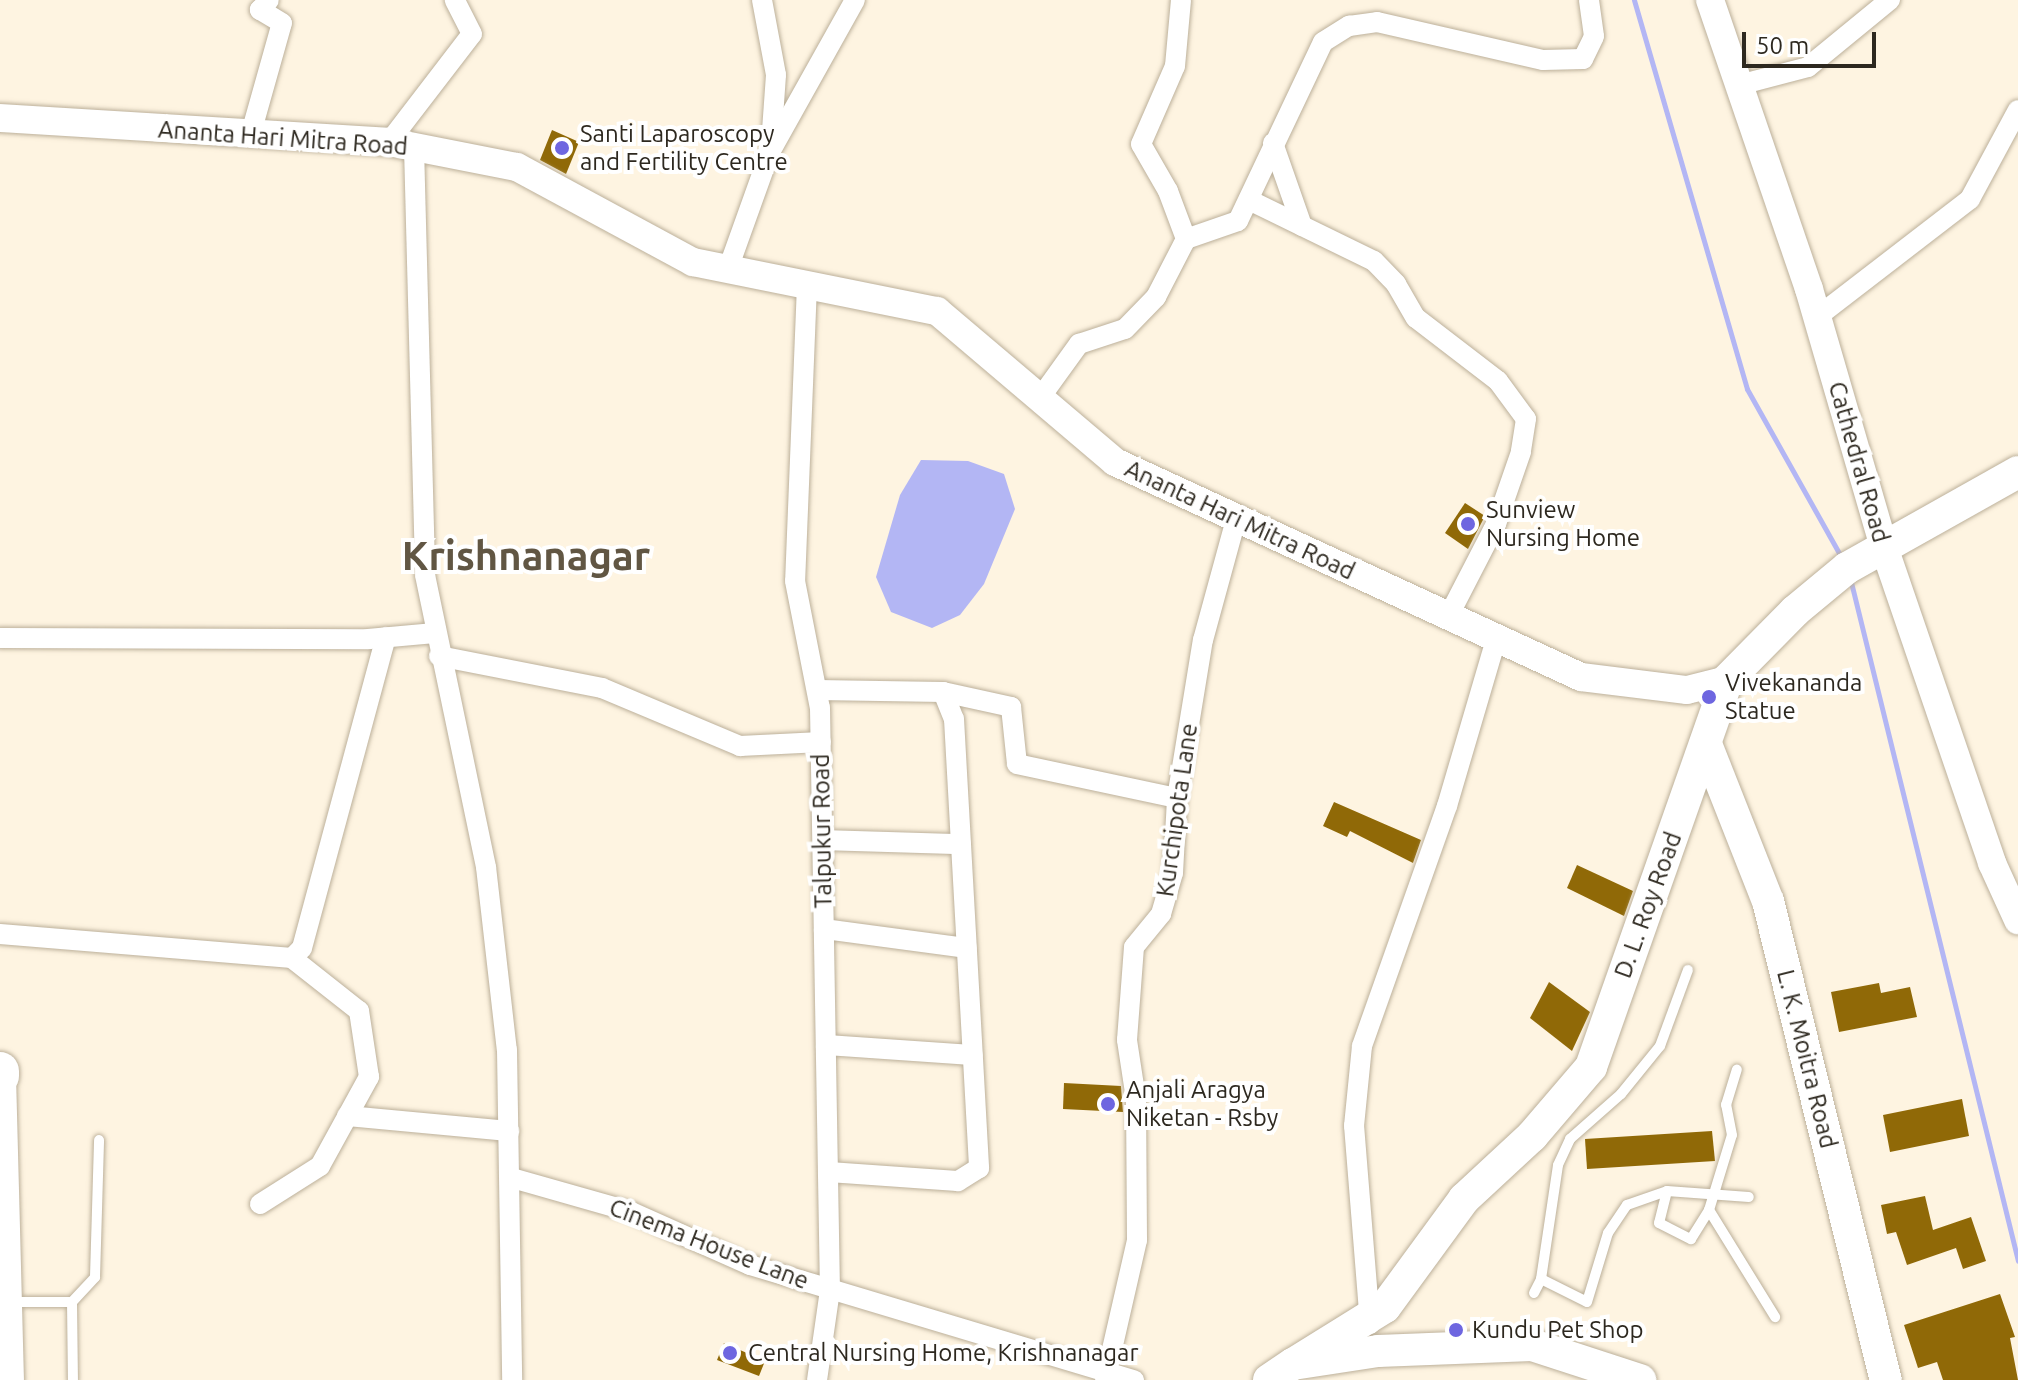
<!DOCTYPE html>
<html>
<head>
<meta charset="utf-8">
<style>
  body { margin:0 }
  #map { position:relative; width:2018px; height:1380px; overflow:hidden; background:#fef4e1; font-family:Ubuntu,sans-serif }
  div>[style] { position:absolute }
  .water>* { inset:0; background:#b3b6f4 }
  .stream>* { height:5px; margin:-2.5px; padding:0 2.5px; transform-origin:2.5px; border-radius:2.5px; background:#b3b6f4 }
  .building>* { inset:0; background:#906907 }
  .roads { filter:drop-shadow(0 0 2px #bcb09a) drop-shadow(0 0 2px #bcb09a) }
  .lane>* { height:10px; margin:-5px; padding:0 5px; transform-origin:5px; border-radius:5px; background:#fff }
  .street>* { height:20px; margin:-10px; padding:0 10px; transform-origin:10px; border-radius:10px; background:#fff }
  .secondary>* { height:28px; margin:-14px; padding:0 14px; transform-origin:14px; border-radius:14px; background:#fff }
  .primary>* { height:32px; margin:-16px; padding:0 16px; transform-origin:16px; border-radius:16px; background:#fff }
  .highway>* { height:38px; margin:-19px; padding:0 19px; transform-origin:19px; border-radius:19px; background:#fff }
  .dots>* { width:22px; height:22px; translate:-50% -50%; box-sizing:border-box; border:4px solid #fff; border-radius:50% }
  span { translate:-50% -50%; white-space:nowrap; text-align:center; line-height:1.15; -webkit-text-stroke:8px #fff; paint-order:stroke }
  .poi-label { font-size:24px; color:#2d281f }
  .left { translate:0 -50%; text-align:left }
  .street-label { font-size:24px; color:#2d281f }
  .town-label { font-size:40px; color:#615643; font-weight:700 }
  .scale { position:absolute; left:1742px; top:32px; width:134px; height:36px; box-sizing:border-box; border:4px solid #2d281f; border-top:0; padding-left:10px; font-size:24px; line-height:28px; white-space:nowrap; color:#2d281f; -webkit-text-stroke:6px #fff; paint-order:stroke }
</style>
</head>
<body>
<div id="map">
  <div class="water">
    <i style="clip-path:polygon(921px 460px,968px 461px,1004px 474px,1015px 509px,984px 584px,960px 615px,932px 628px,891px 612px,876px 577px,900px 495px)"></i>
  </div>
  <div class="stream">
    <i style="left:1634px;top:0;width:405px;rotate:73.8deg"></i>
    <i style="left:1747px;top:389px;width:194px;rotate:60.7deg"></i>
    <i style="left:1850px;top:578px;width:703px;rotate:76.18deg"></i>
  </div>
  <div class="building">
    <i style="clip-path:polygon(552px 130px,579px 142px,566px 174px,540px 160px)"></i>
    <i style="clip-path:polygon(1465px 503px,1485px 516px,1468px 549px,1445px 533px)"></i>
    <i style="clip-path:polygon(1334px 802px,1421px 840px,1413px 863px,1350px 831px,1347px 837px,1323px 826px)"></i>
    <i style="clip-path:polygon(1577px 865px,1633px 891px,1624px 916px,1567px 888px)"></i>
    <i style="clip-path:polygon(1549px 982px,1590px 1012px,1572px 1051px,1530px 1018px)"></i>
    <i style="clip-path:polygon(1879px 983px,1881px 993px,1910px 987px,1917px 1017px,1839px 1032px,1831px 992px)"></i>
    <i style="clip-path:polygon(1064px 1083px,1121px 1086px,1123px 1112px,1063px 1109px)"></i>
    <i style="clip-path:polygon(1962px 1099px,1969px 1136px,1890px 1152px,1883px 1115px)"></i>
    <i style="clip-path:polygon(1712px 1131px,1715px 1161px,1587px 1169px,1585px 1139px)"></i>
    <i style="clip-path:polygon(1925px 1196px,1933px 1230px,1971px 1217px,1986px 1261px,1963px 1269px,1956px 1248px,1907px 1265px,1896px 1232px,1887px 1234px,1881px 1205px)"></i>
    <i style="clip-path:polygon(2000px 1294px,2015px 1337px,2010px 1338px,2018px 1380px,1943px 1380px,1937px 1362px,1918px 1368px,1904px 1325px)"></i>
    <i style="clip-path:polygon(724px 1343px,765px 1361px,759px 1376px,717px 1360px)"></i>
  </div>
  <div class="roads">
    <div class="lane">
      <i style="left:1667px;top:1191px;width:33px;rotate:104deg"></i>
      <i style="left:1659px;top:1223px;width:36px;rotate:27deg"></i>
      <i style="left:1691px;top:1239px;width:34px;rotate:-58deg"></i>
      <i style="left:1709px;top:1210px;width:78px;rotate:-73deg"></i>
      <i style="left:1732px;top:1135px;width:31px;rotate:-101deg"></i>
      <i style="left:1726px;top:1105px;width:37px;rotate:-73deg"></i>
      <i style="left:1709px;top:1210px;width:126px;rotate:58.3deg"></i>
      <i style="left:1541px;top:1279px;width:51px;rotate:26.6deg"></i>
      <i style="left:1587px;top:1302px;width:72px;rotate:-73.1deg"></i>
      <i style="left:1608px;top:1233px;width:34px;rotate:-56deg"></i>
      <i style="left:1627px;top:1205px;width:42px;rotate:-19.3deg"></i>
      <i style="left:1667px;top:1191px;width:82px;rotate:4.2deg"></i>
      <i style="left:1534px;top:1293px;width:16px;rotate:-63deg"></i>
      <i style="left:1541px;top:1279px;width:115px;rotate:-81.5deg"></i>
      <i style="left:1558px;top:1165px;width:29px;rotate:-65deg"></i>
      <i style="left:1570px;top:1139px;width:68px;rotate:-41.4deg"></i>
      <i style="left:1621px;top:1094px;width:62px;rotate:-50.9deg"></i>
      <i style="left:1660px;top:1046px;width:81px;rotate:-69.8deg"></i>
      <i style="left:12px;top:1302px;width:60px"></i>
      <i style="left:72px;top:1302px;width:34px;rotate:-47deg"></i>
      <i style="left:95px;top:1277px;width:137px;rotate:-88.3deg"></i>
      <i style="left:72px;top:1302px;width:78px;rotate:89.3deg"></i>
    </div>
    <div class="street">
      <i style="left:762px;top:0;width:76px;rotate:79.4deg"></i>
      <i style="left:776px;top:75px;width:69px;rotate:94.1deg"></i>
      <i style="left:1739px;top:85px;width:71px;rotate:-14.6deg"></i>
      <i style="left:1808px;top:67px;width:106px;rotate:-39.3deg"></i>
      <i style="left:251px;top:133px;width:114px;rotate:-74.3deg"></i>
      <i style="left:282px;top:23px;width:26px;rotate:-149deg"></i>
      <i style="left:260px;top:10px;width:13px;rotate:-48deg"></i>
      <i style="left:389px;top:142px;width:136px;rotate:-52.5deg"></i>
      <i style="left:472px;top:34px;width:38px;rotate:-117deg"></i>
      <i style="left:1273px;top:143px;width:88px;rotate:70.7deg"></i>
      <i style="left:414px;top:147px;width:428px;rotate:88.5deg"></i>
      <i style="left:425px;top:575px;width:298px;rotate:78.2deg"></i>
      <i style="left:486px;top:867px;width:184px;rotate:83.5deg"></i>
      <i style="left:507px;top:1050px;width:330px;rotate:89.1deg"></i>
      <i style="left:1249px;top:200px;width:139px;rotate:26deg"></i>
      <i style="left:1374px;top:261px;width:32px;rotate:46deg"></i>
      <i style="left:1396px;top:284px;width:39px;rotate:60deg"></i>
      <i style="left:1416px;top:318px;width:103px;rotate:37.5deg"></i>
      <i style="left:1498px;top:381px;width:47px;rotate:53.6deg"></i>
      <i style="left:1526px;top:419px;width:33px;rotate:99deg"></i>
      <i style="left:1521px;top:452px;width:76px;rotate:109.1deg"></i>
      <i style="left:1496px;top:524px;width:105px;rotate:117.3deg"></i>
      <i style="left:1186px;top:239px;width:55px;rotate:-19.1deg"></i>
      <i style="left:1238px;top:221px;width:198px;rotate:-64.6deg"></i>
      <i style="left:1323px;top:42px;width:31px;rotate:-32deg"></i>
      <i style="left:1349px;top:26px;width:28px;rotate:-8deg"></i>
      <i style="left:1377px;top:22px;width:170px;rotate:12.9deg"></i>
      <i style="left:1543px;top:60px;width:40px;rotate:-1.4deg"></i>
      <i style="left:1583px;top:59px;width:25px;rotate:-64deg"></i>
      <i style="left:1594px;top:36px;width:36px;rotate:-98deg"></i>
      <i style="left:728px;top:269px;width:124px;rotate:-70.3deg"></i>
      <i style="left:770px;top:152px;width:174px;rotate:-60.8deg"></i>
      <i style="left:807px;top:285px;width:296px;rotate:92.3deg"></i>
      <i style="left:795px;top:581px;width:129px;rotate:78.9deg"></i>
      <i style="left:820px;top:708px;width:582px;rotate:89.02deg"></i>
      <i style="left:830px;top:1290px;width:91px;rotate:98.2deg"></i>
      <i style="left:1817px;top:317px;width:193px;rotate:-37.6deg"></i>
      <i style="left:1970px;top:199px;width:101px;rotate:-61.7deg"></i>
      <i style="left:1040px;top:398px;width:67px;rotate:-54.2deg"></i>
      <i style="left:1079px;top:344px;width:48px;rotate:-18.1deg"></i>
      <i style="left:1125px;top:329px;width:45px;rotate:-45.9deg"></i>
      <i style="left:1156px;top:297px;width:65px;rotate:-62.7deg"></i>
      <i style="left:1186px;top:239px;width:51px;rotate:-110.6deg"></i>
      <i style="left:1168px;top:191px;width:54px;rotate:-119.9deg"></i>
      <i style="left:1141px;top:144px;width:85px;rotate:-66.4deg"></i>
      <i style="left:1175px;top:66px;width:66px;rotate:-84.8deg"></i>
      <i style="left:0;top:638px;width:368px;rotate:0.2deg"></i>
      <i style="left:368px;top:639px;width:67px;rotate:-5.1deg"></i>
      <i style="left:439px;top:656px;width:166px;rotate:11.1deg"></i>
      <i style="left:602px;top:688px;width:150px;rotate:22.8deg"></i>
      <i style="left:740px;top:746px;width:81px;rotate:-2.8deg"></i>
      <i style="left:817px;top:690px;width:126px;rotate:0.9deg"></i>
      <i style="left:943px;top:692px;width:29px;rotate:68deg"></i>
      <i style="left:954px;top:719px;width:450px;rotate:86.8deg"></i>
      <i style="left:979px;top:1168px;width:25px;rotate:148deg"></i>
      <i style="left:958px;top:1181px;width:130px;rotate:-176deg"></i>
      <i style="left:943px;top:692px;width:70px;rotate:12.4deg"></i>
      <i style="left:1011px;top:707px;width:57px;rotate:84deg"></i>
      <i style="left:1017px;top:764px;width:164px;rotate:12deg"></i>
      <i style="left:823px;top:840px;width:138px;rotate:1.7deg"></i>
      <i style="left:824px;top:929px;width:144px;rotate:7.6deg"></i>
      <i style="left:0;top:934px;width:293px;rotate:4.7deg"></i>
      <i style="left:292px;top:958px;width:14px;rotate:-45deg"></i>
      <i style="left:302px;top:948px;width:322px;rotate:-74.9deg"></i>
      <i style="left:826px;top:1045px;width:147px;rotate:3.9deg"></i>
      <i style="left:347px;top:1116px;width:163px;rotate:5.3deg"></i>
      <i style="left:512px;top:1178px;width:124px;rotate:15.9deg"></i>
      <i style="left:631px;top:1212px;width:130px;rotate:24deg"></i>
      <i style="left:750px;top:1265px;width:401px;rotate:16.7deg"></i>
      <i style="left:260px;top:1204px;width:71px;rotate:-32.3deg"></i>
      <i style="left:320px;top:1166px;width:102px;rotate:-61.2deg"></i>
      <i style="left:369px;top:1077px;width:67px;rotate:-98.6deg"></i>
      <i style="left:359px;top:1011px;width:85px;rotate:-141.7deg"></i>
      <i style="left:1370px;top:1324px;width:199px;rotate:-94.6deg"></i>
      <i style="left:1354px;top:1126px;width:80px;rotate:-84.3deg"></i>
      <i style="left:1362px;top:1046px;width:255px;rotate:-70.5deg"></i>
      <i style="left:1447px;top:806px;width:173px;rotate:-73.6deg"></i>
      <i style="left:1105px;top:1380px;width:144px;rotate:-77.1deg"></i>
      <i style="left:1137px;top:1240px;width:141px;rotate:-90.4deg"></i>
      <i style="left:1136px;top:1099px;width:60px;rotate:-98.7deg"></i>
      <i style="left:1127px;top:1040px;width:93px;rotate:-85.7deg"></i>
      <i style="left:1134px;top:947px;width:43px;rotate:-50.7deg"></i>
      <i style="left:1161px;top:914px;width:43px;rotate:-73.7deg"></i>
      <i style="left:1173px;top:873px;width:75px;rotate:-86.9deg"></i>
      <i style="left:1177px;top:798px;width:160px;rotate:-80.7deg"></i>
      <i style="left:1203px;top:640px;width:125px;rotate:-74.7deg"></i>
    </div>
    <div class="secondary">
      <i style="left:1710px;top:0;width:305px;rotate:71.1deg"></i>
      <i style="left:1809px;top:289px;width:272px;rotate:73.8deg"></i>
      <i style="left:1885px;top:550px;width:331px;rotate:71.1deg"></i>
      <i style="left:1992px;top:863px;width:63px;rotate:65.5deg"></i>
      <i style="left:0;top:118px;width:390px;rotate:3.5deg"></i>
      <i style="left:389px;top:142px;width:130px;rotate:11.1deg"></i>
      <i style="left:517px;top:167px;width:200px;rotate:28.4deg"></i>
      <i style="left:693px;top:262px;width:249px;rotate:11.4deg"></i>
      <i style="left:937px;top:311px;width:233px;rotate:40.3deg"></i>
      <i style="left:1115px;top:462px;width:513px;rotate:24.77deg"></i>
      <i style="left:1581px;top:677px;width:107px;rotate:7deg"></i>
      <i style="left:1687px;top:690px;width:41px;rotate:-14deg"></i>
    </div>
    <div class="primary">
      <i style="left:1706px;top:744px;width:169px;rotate:68.5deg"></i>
      <i style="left:1768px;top:901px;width:493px;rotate:76.2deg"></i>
      <i style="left:0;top:1076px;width:304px;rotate:88.5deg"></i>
      <i style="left:1293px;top:1364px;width:108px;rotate:-31.8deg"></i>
      <i style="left:1385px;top:1307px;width:134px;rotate:-53.8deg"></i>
      <i style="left:1464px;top:1199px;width:93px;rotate:-42.8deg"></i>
      <i style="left:1532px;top:1136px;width:91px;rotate:-49.5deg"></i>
      <i style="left:1591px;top:1067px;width:410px;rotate:-70.6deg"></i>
      <i style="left:1727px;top:680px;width:97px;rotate:-45.4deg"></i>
      <i style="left:1795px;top:611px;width:67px;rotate:-39.6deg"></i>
      <i style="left:1847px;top:568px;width:196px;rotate:-29.3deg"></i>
      <i style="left:1269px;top:1380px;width:29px;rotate:-34deg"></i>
      <i style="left:1293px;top:1364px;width:86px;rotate:-8.7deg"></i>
      <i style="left:1378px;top:1351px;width:154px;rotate:-2.2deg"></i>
      <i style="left:1532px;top:1345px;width:114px;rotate:18deg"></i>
    </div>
    <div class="highway">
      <i style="left:0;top:1071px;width:5px;rotate:90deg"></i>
    </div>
  </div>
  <div class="dots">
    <i style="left:562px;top:148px;background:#6e66e0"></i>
    <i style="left:1468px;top:524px;background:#6e66e0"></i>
    <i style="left:1709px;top:697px;background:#6e66e0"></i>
    <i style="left:1108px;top:1104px;background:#6e66e0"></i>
    <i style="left:1456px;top:1330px;background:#6e66e0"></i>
    <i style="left:730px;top:1353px;background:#6e66e0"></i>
  </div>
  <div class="poi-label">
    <span class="left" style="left:580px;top:148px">Santi Laparoscopy<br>and Fertility Centre</span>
    <span class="left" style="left:1486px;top:524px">Sunview<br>Nursing Home</span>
    <span class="left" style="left:1725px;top:697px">Vivekananda<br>Statue</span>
    <span class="left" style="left:1126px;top:1104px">Anjali Aragya<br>Niketan - Rsby</span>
    <span class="left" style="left:1472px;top:1330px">Kundu Pet Shop</span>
    <span class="left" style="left:748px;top:1353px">Central Nursing Home, Krishnanagar</span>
  </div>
  <div class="street-label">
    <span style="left:283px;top:138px;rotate:4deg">Ananta Hari Mitra Road</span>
    <span style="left:1859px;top:462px;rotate:74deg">Cathedral Road</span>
    <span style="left:1240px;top:520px;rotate:25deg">Ananta Hari Mitra Road</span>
    <span style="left:1177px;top:810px;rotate:-82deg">Kurchipota Lane</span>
    <span style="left:822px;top:831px;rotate:-91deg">Talpukur Road</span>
    <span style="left:1648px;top:905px;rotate:-70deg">D. L. Roy Road</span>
    <span style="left:1807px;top:1059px;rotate:76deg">L. K. Moitra Road</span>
    <span style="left:709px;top:1244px;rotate:21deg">Cinema House Lane</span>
  </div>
  <div class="town-label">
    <span style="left:526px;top:556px">Krishnanagar</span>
  </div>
  <div class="scale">50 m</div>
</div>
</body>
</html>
